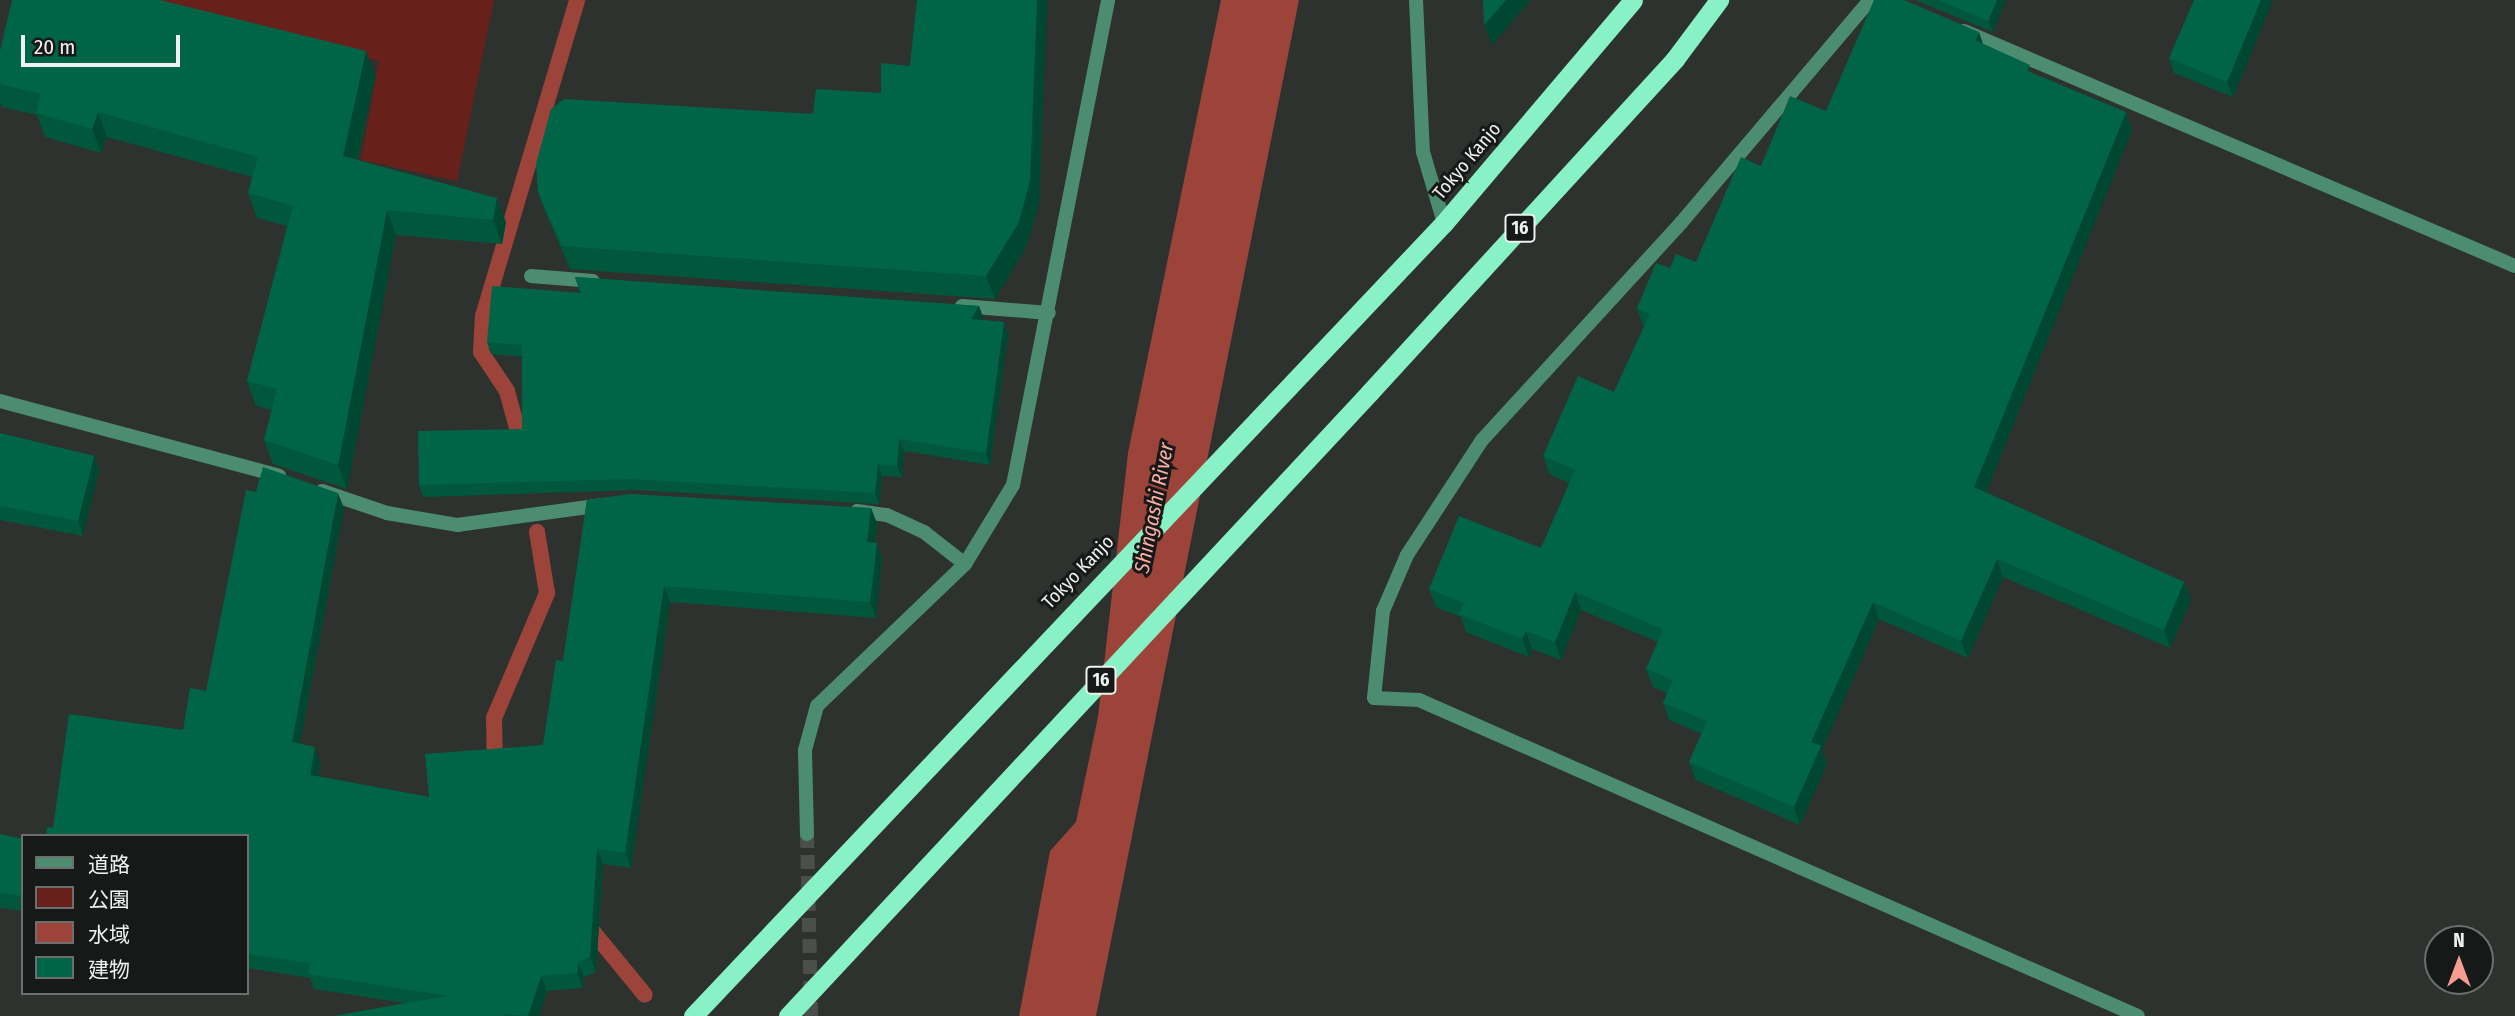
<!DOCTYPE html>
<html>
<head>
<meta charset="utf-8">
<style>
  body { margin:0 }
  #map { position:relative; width:2515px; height:1016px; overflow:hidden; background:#2d322f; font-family:"Fira Sans Condensed","Noto Sans JP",sans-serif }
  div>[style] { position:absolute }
  .green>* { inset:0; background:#68211a }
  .water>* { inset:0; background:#9d443a }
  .stream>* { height:16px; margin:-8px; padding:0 8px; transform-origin:8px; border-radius:8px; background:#9d443a }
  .minor-tunnel>* { height:14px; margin-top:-7px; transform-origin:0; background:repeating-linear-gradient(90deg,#4a4f4c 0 14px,transparent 0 21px) }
  .minor>* { height:14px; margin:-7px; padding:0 7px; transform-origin:7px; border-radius:7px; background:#4c8d71 }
  .trunk>* { height:19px; margin:-9.5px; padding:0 9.5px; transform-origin:9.5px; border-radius:9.5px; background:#88f2c6 }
  .wall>* { inset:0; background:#00573c }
  .shaded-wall>* { inset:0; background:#004731 }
  .building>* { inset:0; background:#006546 }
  span { translate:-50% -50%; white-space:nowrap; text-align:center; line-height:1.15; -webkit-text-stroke:6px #171918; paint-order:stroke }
  .shield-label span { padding:2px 5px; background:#171918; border:2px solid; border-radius:5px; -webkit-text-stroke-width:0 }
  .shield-label { font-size:18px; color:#eef1ef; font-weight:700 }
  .street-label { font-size:19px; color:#eef1ef }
  .water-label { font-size:21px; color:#f9aea3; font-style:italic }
  .legend { position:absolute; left:21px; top:834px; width:228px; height:161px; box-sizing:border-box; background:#171918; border:2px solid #6d6f6e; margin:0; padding:9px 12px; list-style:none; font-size:21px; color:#eef1ef }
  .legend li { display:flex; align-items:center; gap:14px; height:35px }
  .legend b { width:35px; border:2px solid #6d6f6e }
  .north { position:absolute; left:2424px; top:925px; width:70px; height:70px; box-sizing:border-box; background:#171918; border:2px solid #6d6f6e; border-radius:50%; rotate:0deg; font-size:19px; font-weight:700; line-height:28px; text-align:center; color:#eef1ef }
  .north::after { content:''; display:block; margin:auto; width:24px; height:32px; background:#f59d90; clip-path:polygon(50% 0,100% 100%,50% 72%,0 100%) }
  .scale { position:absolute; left:21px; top:35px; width:159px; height:32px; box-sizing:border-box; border:4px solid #eef1ef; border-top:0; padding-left:9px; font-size:21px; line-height:24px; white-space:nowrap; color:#eef1ef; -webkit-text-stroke:5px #171918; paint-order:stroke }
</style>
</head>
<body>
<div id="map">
  <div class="green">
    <i style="clip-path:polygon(146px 0,494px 0,457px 181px,361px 160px,379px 61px)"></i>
  </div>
  <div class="water">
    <i style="clip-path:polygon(1221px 0,1299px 0,1096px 1016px,1019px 1016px,1050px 851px,1076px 822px,1098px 717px,1128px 453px)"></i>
  </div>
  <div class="stream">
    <i style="left:523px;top:450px;width:61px;rotate:-105.2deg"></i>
    <i style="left:507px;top:391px;width:47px;rotate:-123.7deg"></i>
    <i style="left:481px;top:352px;width:36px;rotate:-87deg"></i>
    <i style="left:483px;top:316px;width:330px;rotate:-73.4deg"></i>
    <i style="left:495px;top:770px;width:52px;rotate:-91.1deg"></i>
    <i style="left:494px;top:718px;width:136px;rotate:-67deg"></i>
    <i style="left:547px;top:593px;width:62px;rotate:-99.3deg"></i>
    <i style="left:585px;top:922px;width:94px;rotate:50.6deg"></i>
  </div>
  <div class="minor-tunnel">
    <i style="left:807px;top:834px;width:182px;rotate:88.7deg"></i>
  </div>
  <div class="minor">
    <i style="left:1416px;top:0;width:152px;rotate:87.4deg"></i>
    <i style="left:1423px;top:152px;width:74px;rotate:73.5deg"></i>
    <i style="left:1870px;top:0;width:292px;rotate:130.3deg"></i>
    <i style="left:1681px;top:223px;width:294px;rotate:132.5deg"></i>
    <i style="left:1482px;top:440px;width:137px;rotate:123.1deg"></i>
    <i style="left:1407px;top:555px;width:61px;rotate:113.2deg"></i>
    <i style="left:1383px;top:611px;width:87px;rotate:95.9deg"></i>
    <i style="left:1374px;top:698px;width:45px;rotate:2.5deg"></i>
    <i style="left:1419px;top:700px;width:785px;rotate:23.73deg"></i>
    <i style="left:1964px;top:31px;width:599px;rotate:23.1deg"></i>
    <i style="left:531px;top:276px;width:62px;rotate:4.6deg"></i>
    <i style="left:962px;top:306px;width:87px;rotate:4.6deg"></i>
    <i style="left:0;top:401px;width:289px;rotate:15deg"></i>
    <i style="left:322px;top:491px;width:69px;rotate:18.7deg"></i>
    <i style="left:387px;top:513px;width:71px;rotate:9.7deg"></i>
    <i style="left:457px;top:525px;width:147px;rotate:-7.8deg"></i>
    <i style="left:857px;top:511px;width:30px;rotate:8deg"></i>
    <i style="left:887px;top:515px;width:41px;rotate:24.7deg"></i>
    <i style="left:924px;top:532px;width:52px;rotate:38deg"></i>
    <i style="left:807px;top:834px;width:84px;rotate:-91.4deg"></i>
    <i style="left:805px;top:750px;width:46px;rotate:-74.7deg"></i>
    <i style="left:817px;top:706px;width:205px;rotate:-43.8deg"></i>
    <i style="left:965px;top:564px;width:92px;rotate:-58.7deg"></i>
    <i style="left:1013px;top:485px;width:494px;rotate:-78.9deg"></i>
  </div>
  <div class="trunk">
    <i style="left:693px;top:1016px;width:1092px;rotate:-46.56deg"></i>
    <i style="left:1444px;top:223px;width:292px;rotate:-49.7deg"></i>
    <i style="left:788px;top:1016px;width:853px;rotate:-46.99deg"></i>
    <i style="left:1370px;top:392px;width:452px;rotate:-47.5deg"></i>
    <i style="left:1675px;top:59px;width:74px;rotate:-53.3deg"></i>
  </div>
  <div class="wall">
    <i style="clip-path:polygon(917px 0,1047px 0,1039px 203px,1027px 245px,995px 299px,570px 269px,547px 216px,538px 192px,881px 93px,910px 66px)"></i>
    <i style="clip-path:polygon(1915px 0,2006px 0,1993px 32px)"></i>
    <i style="clip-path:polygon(2273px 0,2233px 97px,2174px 73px,2169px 58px)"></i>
    <i style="clip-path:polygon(1983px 44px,2033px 73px,2126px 112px,2132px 130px,1986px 492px,2184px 582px,2191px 600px,2170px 648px,2003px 577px,1968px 658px,1879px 619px,1822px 750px,1827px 764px,1800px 825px,1696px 780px,1689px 762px,1702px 734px,1669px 720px,1663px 703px,1667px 693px,1653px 687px,1646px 669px,1658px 642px,1581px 610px,1561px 660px,1532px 649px,1529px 657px,1466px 632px,1461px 617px,1436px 607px,1429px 589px,1541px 548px,1569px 483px,1549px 474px,1543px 456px,1614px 392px,1644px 326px,1643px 326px,1637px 308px,1670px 268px,1696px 262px,1761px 166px,1826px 111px)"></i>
    <i style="clip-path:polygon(0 51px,375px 76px,357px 160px,506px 222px,502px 244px,396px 235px,347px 489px,273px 464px,264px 440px,272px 410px,256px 406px,247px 381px,287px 226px,257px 218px,248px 193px,252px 177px,107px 137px,101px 153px,45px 137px,37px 115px,2px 107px,0 102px)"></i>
    <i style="clip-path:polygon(575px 277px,979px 306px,983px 318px,982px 320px,1004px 322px,1008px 334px,990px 465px,904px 451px,902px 477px,882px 476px,879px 504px,635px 490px,423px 497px,419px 485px,522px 429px,522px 357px,491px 354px,487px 342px,580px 293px)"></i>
    <i style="clip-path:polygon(0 433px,94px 456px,99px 470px,83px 536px,0 520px)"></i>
    <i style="clip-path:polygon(587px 500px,871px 508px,877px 524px,875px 543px,882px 558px,876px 618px,670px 602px,631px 868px,603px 864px,596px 972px,584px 977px,583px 988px,547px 991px,539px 1016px,334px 1016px,405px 1003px,314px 989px,310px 978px,247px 968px,247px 836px,53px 828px,183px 730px,206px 691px,344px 508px,300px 744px,320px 762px,318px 776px,429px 797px,543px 745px,563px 661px)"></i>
    <i style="clip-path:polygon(0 834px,23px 839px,23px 911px,0 908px)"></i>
  </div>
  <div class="shaded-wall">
    <i style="clip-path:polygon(1037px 0,1047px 0,1039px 203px,1027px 245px,995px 299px,986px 276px)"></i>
    <i style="clip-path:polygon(1506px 0,1531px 0,1492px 45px,1484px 25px)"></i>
    <i style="clip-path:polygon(1997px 0,2006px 0,1993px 32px,1988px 21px)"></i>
    <i style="clip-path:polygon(2261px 0,2273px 0,2233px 97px,2227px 82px)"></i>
    <i style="clip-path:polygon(1979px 32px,1985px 50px,1975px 40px)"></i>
    <i style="clip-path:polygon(366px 51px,375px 76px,352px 180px,343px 156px)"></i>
    <i style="clip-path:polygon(98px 112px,107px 137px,101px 153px,92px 129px)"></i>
    <i style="clip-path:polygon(2126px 112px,2132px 130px,1981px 505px,1974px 487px)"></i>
    <i style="clip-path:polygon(497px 198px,506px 222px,502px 244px,493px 220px)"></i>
    <i style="clip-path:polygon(387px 210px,396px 235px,347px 489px,338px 465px)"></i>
    <i style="clip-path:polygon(979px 306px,983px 318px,976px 331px,971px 319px)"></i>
    <i style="clip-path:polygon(1004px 322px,1008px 334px,990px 465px,986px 453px)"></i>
    <i style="clip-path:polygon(899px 439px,904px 451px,902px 477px,897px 466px)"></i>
    <i style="clip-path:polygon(94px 456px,99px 470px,83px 536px,78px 521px)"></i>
    <i style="clip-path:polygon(878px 464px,882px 476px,879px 504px,875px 493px)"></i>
    <i style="clip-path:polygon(338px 493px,344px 508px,297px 758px,292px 742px)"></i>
    <i style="clip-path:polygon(871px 508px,877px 524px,873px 557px,867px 542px)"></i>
    <i style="clip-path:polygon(877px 543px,882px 558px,876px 618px,870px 602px)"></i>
    <i style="clip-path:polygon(1997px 559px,2003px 577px,1968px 658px,1961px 641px)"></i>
    <i style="clip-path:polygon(2184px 582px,2191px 600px,2170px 648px,2164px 630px)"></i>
    <i style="clip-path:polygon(664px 586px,670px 602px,631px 868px,625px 853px)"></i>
    <i style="clip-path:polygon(1575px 592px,1581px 610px,1561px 660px,1555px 642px)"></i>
    <i style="clip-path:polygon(1873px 602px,1879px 619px,1822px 750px,1827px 764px,1800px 825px,1794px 807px,1811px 742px)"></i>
    <i style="clip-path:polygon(1526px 631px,1532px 649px,1529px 657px,1522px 639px)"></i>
    <i style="clip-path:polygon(315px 747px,320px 762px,316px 790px,310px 775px)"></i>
    <i style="clip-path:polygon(597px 849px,603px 864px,596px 972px,590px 957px)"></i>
    <i style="clip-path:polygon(578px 962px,584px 977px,583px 988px,577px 973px)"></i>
    <i style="clip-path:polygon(541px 976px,547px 991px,539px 1016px,528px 1016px)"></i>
  </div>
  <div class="building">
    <i style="clip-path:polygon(12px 0,160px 0,366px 51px,343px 156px,497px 198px,493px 220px,387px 210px,338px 465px,264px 440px,277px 389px,247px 381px,293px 206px,248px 193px,258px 157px,98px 112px,92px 129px,36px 113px,41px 94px,0 84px,0 51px)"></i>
    <i style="clip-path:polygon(917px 0,1037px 0,1030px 180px,1019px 222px,986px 276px,562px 246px,538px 192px,536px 164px,551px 109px,564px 99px,813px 114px,816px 89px,881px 93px,881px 63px,910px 66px)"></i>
    <i style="clip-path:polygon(1483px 0,1506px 0,1484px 25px)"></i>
    <i style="clip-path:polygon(1874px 0,1904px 0,1979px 32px,1975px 40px,2030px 65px,2027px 71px,2126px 112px,1974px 487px,2184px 582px,2164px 630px,1997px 559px,1961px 641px,1873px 602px,1811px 742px,1821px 746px,1794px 807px,1689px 762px,1707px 721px,1663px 703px,1673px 680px,1646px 669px,1663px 629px,1575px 592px,1555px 642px,1526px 631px,1522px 639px,1459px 614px,1464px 603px,1429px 589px,1459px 516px,1541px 548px,1575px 470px,1543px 456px,1578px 376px,1614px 392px,1650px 314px,1637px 308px,1656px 263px,1670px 268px,1676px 254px,1696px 262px,1741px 157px,1761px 166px,1790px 96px,1826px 111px)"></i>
    <i style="clip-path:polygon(1938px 0,1997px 0,1988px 21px)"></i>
    <i style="clip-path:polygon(2194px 0,2261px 0,2227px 82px,2169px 58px)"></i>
    <i style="clip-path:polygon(575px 277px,979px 306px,971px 319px,1004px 322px,986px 453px,899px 439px,897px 466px,878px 464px,875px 493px,631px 479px,419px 485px,418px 431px,522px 429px,522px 345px,487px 342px,492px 286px,581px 293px)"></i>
    <i style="clip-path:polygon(0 433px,94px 456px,78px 521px,0 506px)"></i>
    <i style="clip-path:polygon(263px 467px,338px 493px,292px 742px,315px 747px,310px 775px,429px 797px,425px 754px,543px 745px,556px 660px,563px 661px,587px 500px,630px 494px,871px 508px,867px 542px,877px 543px,870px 602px,664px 586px,625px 853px,597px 849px,590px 957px,578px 962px,577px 973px,541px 976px,528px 1016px,504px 1014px,504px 1016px,334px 1016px,448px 996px,308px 974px,310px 963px,247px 954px,247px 836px,46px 836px,47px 827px,53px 828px,69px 714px,183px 730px,190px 688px,206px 691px,246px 490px,256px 492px)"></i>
    <i style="clip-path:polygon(0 834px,23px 839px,23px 896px,0 893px)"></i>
  </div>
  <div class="shield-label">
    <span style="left:1520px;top:228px">16</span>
    <span style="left:1101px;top:680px">16</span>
  </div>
  <div class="street-label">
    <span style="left:1467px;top:161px;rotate:-50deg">Tokyo Kanjo</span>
    <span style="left:1078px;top:572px;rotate:-46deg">Tokyo Kanjo</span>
  </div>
  <div class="water-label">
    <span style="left:1154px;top:508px;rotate:-79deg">Shingashi River</span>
  </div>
  <ul class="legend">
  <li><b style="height:9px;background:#4c8d71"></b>道路</li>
  <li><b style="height:19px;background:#68211a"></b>公園</li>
  <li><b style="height:19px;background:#9d443a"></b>水域</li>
  <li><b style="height:19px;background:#006546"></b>建物</li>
  </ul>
  <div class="north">N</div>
  <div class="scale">20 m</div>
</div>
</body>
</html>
